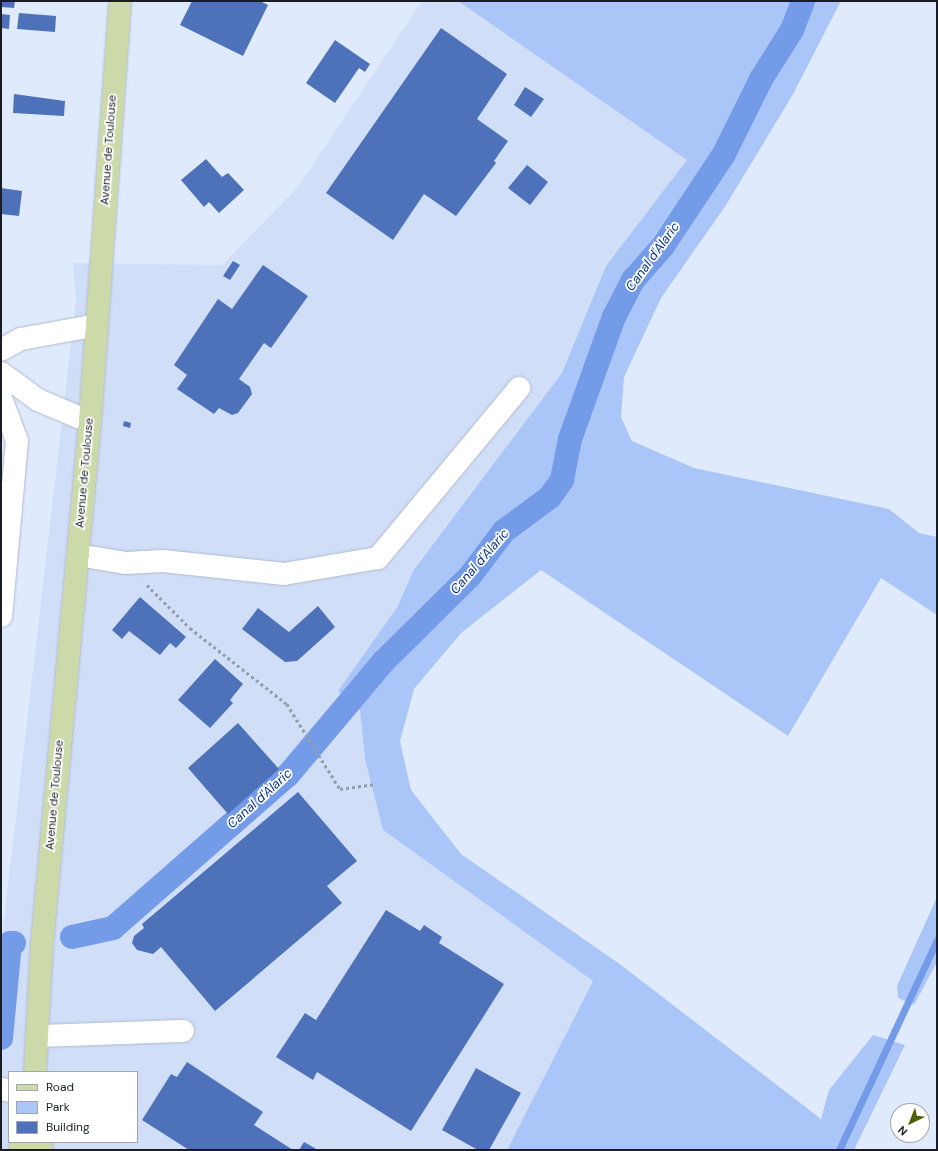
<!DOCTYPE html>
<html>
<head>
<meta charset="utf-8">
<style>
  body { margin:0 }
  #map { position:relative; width:938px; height:1151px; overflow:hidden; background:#e0eafd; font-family:"DM Sans",sans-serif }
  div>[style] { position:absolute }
  .built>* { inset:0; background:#d0def8 }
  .green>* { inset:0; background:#aac5f7 }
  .stream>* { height:7px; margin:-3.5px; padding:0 3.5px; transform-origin:3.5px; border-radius:3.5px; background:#749be7 }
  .canal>* { height:24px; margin:-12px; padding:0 12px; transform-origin:12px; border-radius:12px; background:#749be7 }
  .building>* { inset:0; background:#4d72ba }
  .path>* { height:2.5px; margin-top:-1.25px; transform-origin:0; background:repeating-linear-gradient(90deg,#959dab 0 3px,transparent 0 6px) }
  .roads { filter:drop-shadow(0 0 1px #b0bacc) drop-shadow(0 0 1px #b0bacc) }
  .minor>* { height:22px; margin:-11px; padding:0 11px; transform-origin:11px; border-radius:11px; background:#fff }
  .major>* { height:22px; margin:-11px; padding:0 11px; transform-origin:11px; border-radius:11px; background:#ccdaaa }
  span { translate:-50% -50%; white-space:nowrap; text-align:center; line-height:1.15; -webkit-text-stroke:3.5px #fff; paint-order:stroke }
  .street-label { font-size:12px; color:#191d23 }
  .water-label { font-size:13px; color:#093187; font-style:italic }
  .frame { position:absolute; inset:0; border:2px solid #191d23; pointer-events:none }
  .legend { position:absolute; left:8px; top:1071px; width:130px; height:72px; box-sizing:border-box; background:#fff; border:1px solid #a3a5a7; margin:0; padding:5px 7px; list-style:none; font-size:12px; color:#191d23 }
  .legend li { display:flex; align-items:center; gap:8px; height:20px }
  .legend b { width:20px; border:1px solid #a3a5a7 }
  .north { position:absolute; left:890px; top:1103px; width:40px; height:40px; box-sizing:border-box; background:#fff; border:1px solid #a3a5a7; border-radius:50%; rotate:223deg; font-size:11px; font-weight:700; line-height:16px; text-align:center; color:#191d23 }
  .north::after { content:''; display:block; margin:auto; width:14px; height:18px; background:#4d6007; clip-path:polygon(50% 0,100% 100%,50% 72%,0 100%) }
</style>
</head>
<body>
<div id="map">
  <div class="built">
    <i style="clip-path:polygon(evenodd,422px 1px,458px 1px,688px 160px,606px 266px,562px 373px,413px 571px,398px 606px,338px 691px,360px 710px,365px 759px,383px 830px,593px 981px,507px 1150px,1px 1150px,1px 946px,76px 300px,73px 263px,222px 265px,297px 188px,422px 1px,9px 1072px,137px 1072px,137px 1142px,9px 1142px,9px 1072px)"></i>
  </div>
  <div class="green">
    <i style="clip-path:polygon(458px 1px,841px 1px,792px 96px,726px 205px,661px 298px,624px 377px,621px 417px,632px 441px,694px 468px,889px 509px,919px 533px,937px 537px,937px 615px,881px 578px,788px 736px,541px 570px,461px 633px,414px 689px,400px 741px,411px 790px,461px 854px,621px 965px,821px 1119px,829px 1090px,873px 1035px,905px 1045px,854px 1150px,507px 1150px,593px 981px,383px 830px,365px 759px,360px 710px,338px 691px,398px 606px,413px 571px,562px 373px,606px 266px,687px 160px)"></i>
    <i style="clip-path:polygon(937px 897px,937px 962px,914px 1005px,898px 998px,897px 986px)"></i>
  </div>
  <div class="stream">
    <i style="left:839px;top:1150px;width:232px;rotate:-65deg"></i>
  </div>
  <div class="canal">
    <i style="left:72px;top:937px;width:42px;rotate:-12.4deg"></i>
    <i style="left:113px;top:928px;width:232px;rotate:-41.2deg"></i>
    <i style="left:288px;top:775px;width:148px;rotate:-49.9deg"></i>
    <i style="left:383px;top:662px;width:122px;rotate:-44.7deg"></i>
    <i style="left:470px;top:576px;width:56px;rotate:-52.9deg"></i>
    <i style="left:504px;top:531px;width:57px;rotate:-36.5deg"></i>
    <i style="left:550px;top:497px;width:21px;rotate:-55deg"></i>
    <i style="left:562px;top:480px;width:42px;rotate:-79deg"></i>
    <i style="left:570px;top:439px;width:130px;rotate:-70.2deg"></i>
    <i style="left:614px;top:317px;width:42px;rotate:-62.8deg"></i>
    <i style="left:633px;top:280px;width:45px;rotate:-48.6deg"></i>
    <i style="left:663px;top:246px;width:110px;rotate:-56.5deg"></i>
    <i style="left:724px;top:154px;width:84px;rotate:-63.7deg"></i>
    <i style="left:761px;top:79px;width:58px;rotate:-57.7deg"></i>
    <i style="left:792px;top:30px;width:31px;rotate:-69deg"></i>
    <i style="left:1px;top:1038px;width:95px;rotate:-84.6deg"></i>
    <i style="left:10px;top:943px;width:4px"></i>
  </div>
  <div class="building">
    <i style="clip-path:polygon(1px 1px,15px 1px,14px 8px,1px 7px)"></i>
    <i style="clip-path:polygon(192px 1px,260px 1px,268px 5px,243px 56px,180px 25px)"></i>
    <i style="clip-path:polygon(19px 13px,56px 16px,55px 32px,17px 29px)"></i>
    <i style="clip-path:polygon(1px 14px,10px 15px,9px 29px,1px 28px)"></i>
    <i style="clip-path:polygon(441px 28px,507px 74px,477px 119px,508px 141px,494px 161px,496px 163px,456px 216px,424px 194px,393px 240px,326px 193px)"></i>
    <i style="clip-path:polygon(335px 40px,370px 64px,365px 72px,359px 68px,335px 103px,306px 83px)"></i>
    <i style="clip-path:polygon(525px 87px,544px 99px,531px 117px,514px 105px)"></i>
    <i style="clip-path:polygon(14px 94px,65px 101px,64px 116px,13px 113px)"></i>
    <i style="clip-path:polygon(206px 159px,222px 177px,228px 173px,244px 190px,219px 213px,209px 202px,204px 207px,181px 180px)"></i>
    <i style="clip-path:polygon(527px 165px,548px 182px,530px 205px,508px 188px)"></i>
    <i style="clip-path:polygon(1px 188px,22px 191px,19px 216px,1px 214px)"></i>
    <i style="clip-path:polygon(233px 261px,240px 265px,230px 280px,223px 276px)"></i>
    <i style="clip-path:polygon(263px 265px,308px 296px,271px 348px,264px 343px,239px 379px,250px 387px,252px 394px,238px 413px,232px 415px,219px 408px,214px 414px,177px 389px,187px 375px,174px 365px,218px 299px,232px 309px)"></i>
    <i style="clip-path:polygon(124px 421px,131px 423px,130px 428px,123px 426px)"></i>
    <i style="clip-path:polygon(140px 597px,186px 637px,176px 648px,170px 643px,160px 655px,129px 631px,122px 639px,112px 630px)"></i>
    <i style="clip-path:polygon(318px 606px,335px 627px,297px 661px,285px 662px,242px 629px,258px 608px,289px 632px)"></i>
    <i style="clip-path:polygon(215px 659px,243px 684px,230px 700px,233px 703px,210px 728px,178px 700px)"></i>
    <i style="clip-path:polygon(238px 723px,279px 769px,228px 814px,188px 768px)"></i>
    <i style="clip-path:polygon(298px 792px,357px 861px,327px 886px,342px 903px,215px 1011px,161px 947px,153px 954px,137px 950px,132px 943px,134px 936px,144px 928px,142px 924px)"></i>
    <i style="clip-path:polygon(386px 910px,420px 931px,424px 925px,442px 937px,439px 943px,504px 984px,411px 1131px,317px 1072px,313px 1080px,276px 1057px,305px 1013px,316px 1020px)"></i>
    <i style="clip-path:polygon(187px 1062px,263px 1112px,254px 1125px,293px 1150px,189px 1150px,142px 1120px,171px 1074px,177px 1077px)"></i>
    <i style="clip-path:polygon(476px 1068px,521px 1093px,489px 1150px,478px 1150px,442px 1130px)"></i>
    <i style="clip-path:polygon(304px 1142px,318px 1150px,299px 1150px)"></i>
  </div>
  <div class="path">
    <i style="left:147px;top:585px;width:61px;rotate:45deg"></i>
    <i style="left:190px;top:628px;width:123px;rotate:38.1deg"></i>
    <i style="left:287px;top:704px;width:100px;rotate:58.1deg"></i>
    <i style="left:340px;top:789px;width:36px;rotate:-8deg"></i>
  </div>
  <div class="roads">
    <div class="minor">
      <i style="left:1px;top:350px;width:23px;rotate:-29deg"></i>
      <i style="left:21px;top:339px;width:77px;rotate:-10.4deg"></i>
      <i style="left:1px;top:373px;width:46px;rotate:36.1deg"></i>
      <i style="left:38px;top:400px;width:56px;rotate:22.9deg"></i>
      <i style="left:1px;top:398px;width:46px;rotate:69.6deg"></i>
      <i style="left:17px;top:441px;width:176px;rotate:95.2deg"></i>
      <i style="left:78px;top:555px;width:49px;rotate:9.5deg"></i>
      <i style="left:126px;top:563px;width:37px;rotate:-3deg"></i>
      <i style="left:163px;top:561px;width:122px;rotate:6.1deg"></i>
      <i style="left:284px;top:574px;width:95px;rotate:-9.7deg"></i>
      <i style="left:378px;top:558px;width:221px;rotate:-50.3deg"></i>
      <i style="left:37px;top:1036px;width:146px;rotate:-2deg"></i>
      <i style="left:1px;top:1089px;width:8px;rotate:14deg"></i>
    </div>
    <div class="major">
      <i style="left:35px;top:1072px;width:128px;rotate:-86.9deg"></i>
      <i style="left:42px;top:944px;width:524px;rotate:-84.75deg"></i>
      <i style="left:90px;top:422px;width:422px;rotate:-85.9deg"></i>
      <i style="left:40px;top:1142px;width:8px;rotate:76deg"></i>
      <i style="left:20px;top:1150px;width:8px;rotate:-76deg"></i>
    </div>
  </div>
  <div class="street-label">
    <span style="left:109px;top:150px;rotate:-86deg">Avenue de Toulouse</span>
    <span style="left:85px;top:473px;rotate:-85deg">Avenue de Toulouse</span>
    <span style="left:55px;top:795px;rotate:-85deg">Avenue de Toulouse</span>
  </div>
  <div class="water-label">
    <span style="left:653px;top:257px;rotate:-54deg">Canal d'Alaric</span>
    <span style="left:480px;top:562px;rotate:-49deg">Canal d'Alaric</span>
    <span style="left:260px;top:799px;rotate:-42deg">Canal d'Alaric</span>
  </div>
  <div class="frame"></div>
  <ul class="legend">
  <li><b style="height:5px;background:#ccdaaa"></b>Road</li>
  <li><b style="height:11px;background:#aac5f7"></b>Park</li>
  <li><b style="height:11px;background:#4d72ba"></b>Building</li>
  </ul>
  <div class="north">N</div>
</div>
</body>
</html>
